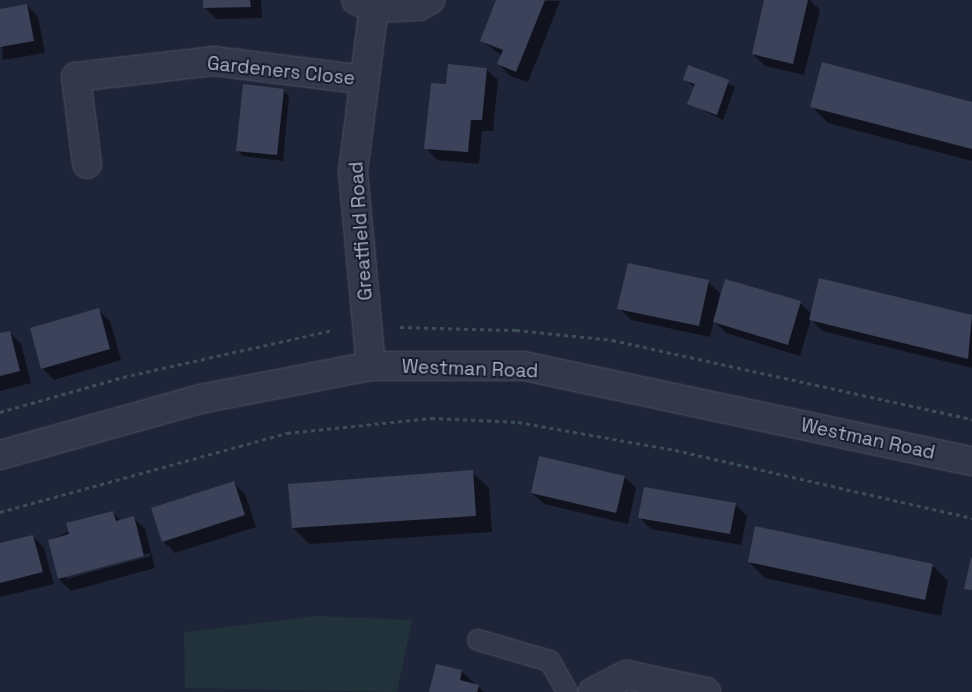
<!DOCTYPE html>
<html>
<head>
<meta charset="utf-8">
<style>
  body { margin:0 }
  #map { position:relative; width:972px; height:692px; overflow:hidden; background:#1f2539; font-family:"Space Grotesk",sans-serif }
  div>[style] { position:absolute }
  .green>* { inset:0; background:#21323b }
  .shadow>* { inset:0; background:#0007 }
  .building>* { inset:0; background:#3b4259 }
  .path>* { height:3px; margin-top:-1.5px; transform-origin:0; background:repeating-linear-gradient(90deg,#3c4e55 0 4px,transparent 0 8px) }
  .roads { filter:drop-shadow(0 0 1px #4d5264) drop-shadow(0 0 1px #4d5264) }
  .lane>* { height:20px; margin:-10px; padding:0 10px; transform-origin:10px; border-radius:10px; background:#33384a }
  .street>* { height:28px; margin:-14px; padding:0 14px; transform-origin:14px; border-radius:14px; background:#33384a }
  span { translate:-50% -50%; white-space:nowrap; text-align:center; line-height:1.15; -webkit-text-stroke:4px #181d2e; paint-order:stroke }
  .street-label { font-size:19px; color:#adb2c6 }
</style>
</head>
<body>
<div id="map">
  <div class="green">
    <i style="clip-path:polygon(318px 616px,412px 620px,397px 692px,185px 688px,184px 632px)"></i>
  </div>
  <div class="shadow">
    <i style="clip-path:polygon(204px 0,261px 0,262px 18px,216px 19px,204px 7px)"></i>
    <i style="clip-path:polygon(497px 0,560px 1px,528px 82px,510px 76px,499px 64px,502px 56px,481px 40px)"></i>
    <i style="clip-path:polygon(766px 0,810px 0,820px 10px,804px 75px,765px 66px,753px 54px)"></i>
    <i style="clip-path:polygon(27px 5px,38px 17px,45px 53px,3px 60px,0 10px)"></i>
    <i style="clip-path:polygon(689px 66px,735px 87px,723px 120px,689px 103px,695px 87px,684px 79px)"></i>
    <i style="clip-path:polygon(486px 69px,498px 80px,493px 131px,482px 131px,479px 164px,437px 160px,426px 148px,447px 86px)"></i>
    <i style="clip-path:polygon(283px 90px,289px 96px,283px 161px,243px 156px,237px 150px)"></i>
    <i style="clip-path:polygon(972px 103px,972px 161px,828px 123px,812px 107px)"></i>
    <i style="clip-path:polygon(820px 280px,972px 317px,972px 368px,822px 331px,811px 319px,800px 356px,726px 333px,714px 321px,710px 337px,631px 320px,619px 308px,708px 282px,720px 293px,718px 301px,800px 303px,812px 314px)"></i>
    <i style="clip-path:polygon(98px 310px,110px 321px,121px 360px,54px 380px,42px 368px)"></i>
    <i style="clip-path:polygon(9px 332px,21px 344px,31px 383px,0 391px,0 334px)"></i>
    <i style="clip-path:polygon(472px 472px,489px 488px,492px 532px,309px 544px,293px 528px)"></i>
    <i style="clip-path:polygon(624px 477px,636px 488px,628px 524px,544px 504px,532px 493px)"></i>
    <i style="clip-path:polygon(233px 482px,245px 494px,256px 527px,175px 553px,163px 541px)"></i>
    <i style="clip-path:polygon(735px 504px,747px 516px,741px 545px,651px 529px,640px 518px)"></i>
    <i style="clip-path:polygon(evenodd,113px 513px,121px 521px,133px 517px,145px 529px,155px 568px,71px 591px,59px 579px,49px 540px,113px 513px,150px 553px,151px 556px,66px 579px,66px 576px,150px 553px)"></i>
    <i style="clip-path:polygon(33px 536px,44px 548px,54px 584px,0 597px,0 544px)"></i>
    <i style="clip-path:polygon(749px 562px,932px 565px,948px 581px,941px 616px,765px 578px)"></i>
    <i style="clip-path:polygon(437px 666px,462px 672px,484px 692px,430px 692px)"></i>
  </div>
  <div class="building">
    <i style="clip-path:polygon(203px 0,250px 0,251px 7px,203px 8px)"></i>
    <i style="clip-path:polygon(496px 0,545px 0,516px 72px,497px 64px,503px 50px,480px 41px)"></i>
    <i style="clip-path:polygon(764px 0,808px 0,793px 64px,752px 54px)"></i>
    <i style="clip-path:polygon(27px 4px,34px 41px,0 47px,0 9px)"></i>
    <i style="clip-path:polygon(822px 62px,972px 102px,972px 149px,810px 107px)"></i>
    <i style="clip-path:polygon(448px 64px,487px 68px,482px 120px,471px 120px,468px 152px,424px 149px,431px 83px,446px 84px)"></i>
    <i style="clip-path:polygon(688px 65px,729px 80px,717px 115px,687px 104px,695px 84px,683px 80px)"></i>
    <i style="clip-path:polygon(243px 84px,284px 89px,277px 155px,236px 151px)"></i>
    <i style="clip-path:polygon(628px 263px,709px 280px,699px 326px,617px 309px)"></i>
    <i style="clip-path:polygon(819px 278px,972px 315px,968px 359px,809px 320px)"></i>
    <i style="clip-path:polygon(725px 279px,801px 301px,788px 345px,713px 322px)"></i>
    <i style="clip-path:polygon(99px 308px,110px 349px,41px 369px,30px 328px)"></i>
    <i style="clip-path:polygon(10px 331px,20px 371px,0 376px,0 333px)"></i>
    <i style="clip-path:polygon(539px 456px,625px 476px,616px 513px,531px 493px)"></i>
    <i style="clip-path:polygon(473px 470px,476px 516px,292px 528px,288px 484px)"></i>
    <i style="clip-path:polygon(234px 481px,245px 515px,162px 542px,151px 508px)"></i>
    <i style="clip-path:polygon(644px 487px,736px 503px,730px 534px,638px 518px)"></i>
    <i style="clip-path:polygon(113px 511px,116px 521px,134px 516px,144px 556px,58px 579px,48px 540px,69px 534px,66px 523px)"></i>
    <i style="clip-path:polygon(755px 526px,933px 564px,925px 600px,748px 562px)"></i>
    <i style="clip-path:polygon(33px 535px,43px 572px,0 583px,0 543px)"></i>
    <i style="clip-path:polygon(971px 558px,972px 558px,972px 590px,964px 589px)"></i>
    <i style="clip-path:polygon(436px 664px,462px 670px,460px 680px,479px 685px,477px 692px,429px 692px)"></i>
  </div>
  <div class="path">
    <i style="left:400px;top:327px;width:116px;rotate:1.5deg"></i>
    <i style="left:516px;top:330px;width:97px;rotate:5.9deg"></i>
    <i style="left:612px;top:340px;width:369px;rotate:12.4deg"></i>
    <i style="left:0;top:412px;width:128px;rotate:-15.9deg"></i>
    <i style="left:123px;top:377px;width:216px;rotate:-12.6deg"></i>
    <i style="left:0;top:512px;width:298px;rotate:-15.4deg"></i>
    <i style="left:287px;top:433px;width:145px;rotate:-5.9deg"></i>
    <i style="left:431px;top:418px;width:87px;rotate:2.6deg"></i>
    <i style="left:518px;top:422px;width:159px;rotate:10.1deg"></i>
    <i style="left:675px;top:450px;width:305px;rotate:12.9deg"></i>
  </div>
  <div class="roads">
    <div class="lane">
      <i style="left:478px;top:640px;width:75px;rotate:16.3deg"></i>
      <i style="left:550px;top:661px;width:35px;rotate:61deg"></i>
    </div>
    <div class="street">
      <i style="left:356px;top:0;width:20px;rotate:24deg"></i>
      <i style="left:374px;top:8px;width:45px;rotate:-2.5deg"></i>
      <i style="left:419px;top:6px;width:13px;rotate:-29deg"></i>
      <i style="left:87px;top:164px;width:88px;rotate:-97.2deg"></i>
      <i style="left:76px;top:77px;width:139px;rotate:-6.6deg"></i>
      <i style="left:214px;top:61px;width:151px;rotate:7.2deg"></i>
      <i style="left:371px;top:366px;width:196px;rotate:-95.3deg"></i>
      <i style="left:353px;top:171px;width:164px;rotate:-82.7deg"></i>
      <i style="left:0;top:455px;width:208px;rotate:-15.6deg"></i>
      <i style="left:200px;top:399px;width:174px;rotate:-10.9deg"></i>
      <i style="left:371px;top:366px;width:153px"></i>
      <i style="left:524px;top:366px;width:458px;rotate:12deg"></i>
      <i style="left:593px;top:692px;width:38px;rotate:-27deg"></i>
      <i style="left:627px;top:675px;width:81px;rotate:12.1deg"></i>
    </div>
  </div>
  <div class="street-label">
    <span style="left:281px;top:71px;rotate:6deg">Gardeners Close</span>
    <span style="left:361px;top:231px;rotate:-94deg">Greatfield Road</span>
    <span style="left:470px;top:369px;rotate:2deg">Westman Road</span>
    <span style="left:868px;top:439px;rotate:12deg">Westman Road</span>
  </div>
</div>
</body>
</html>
